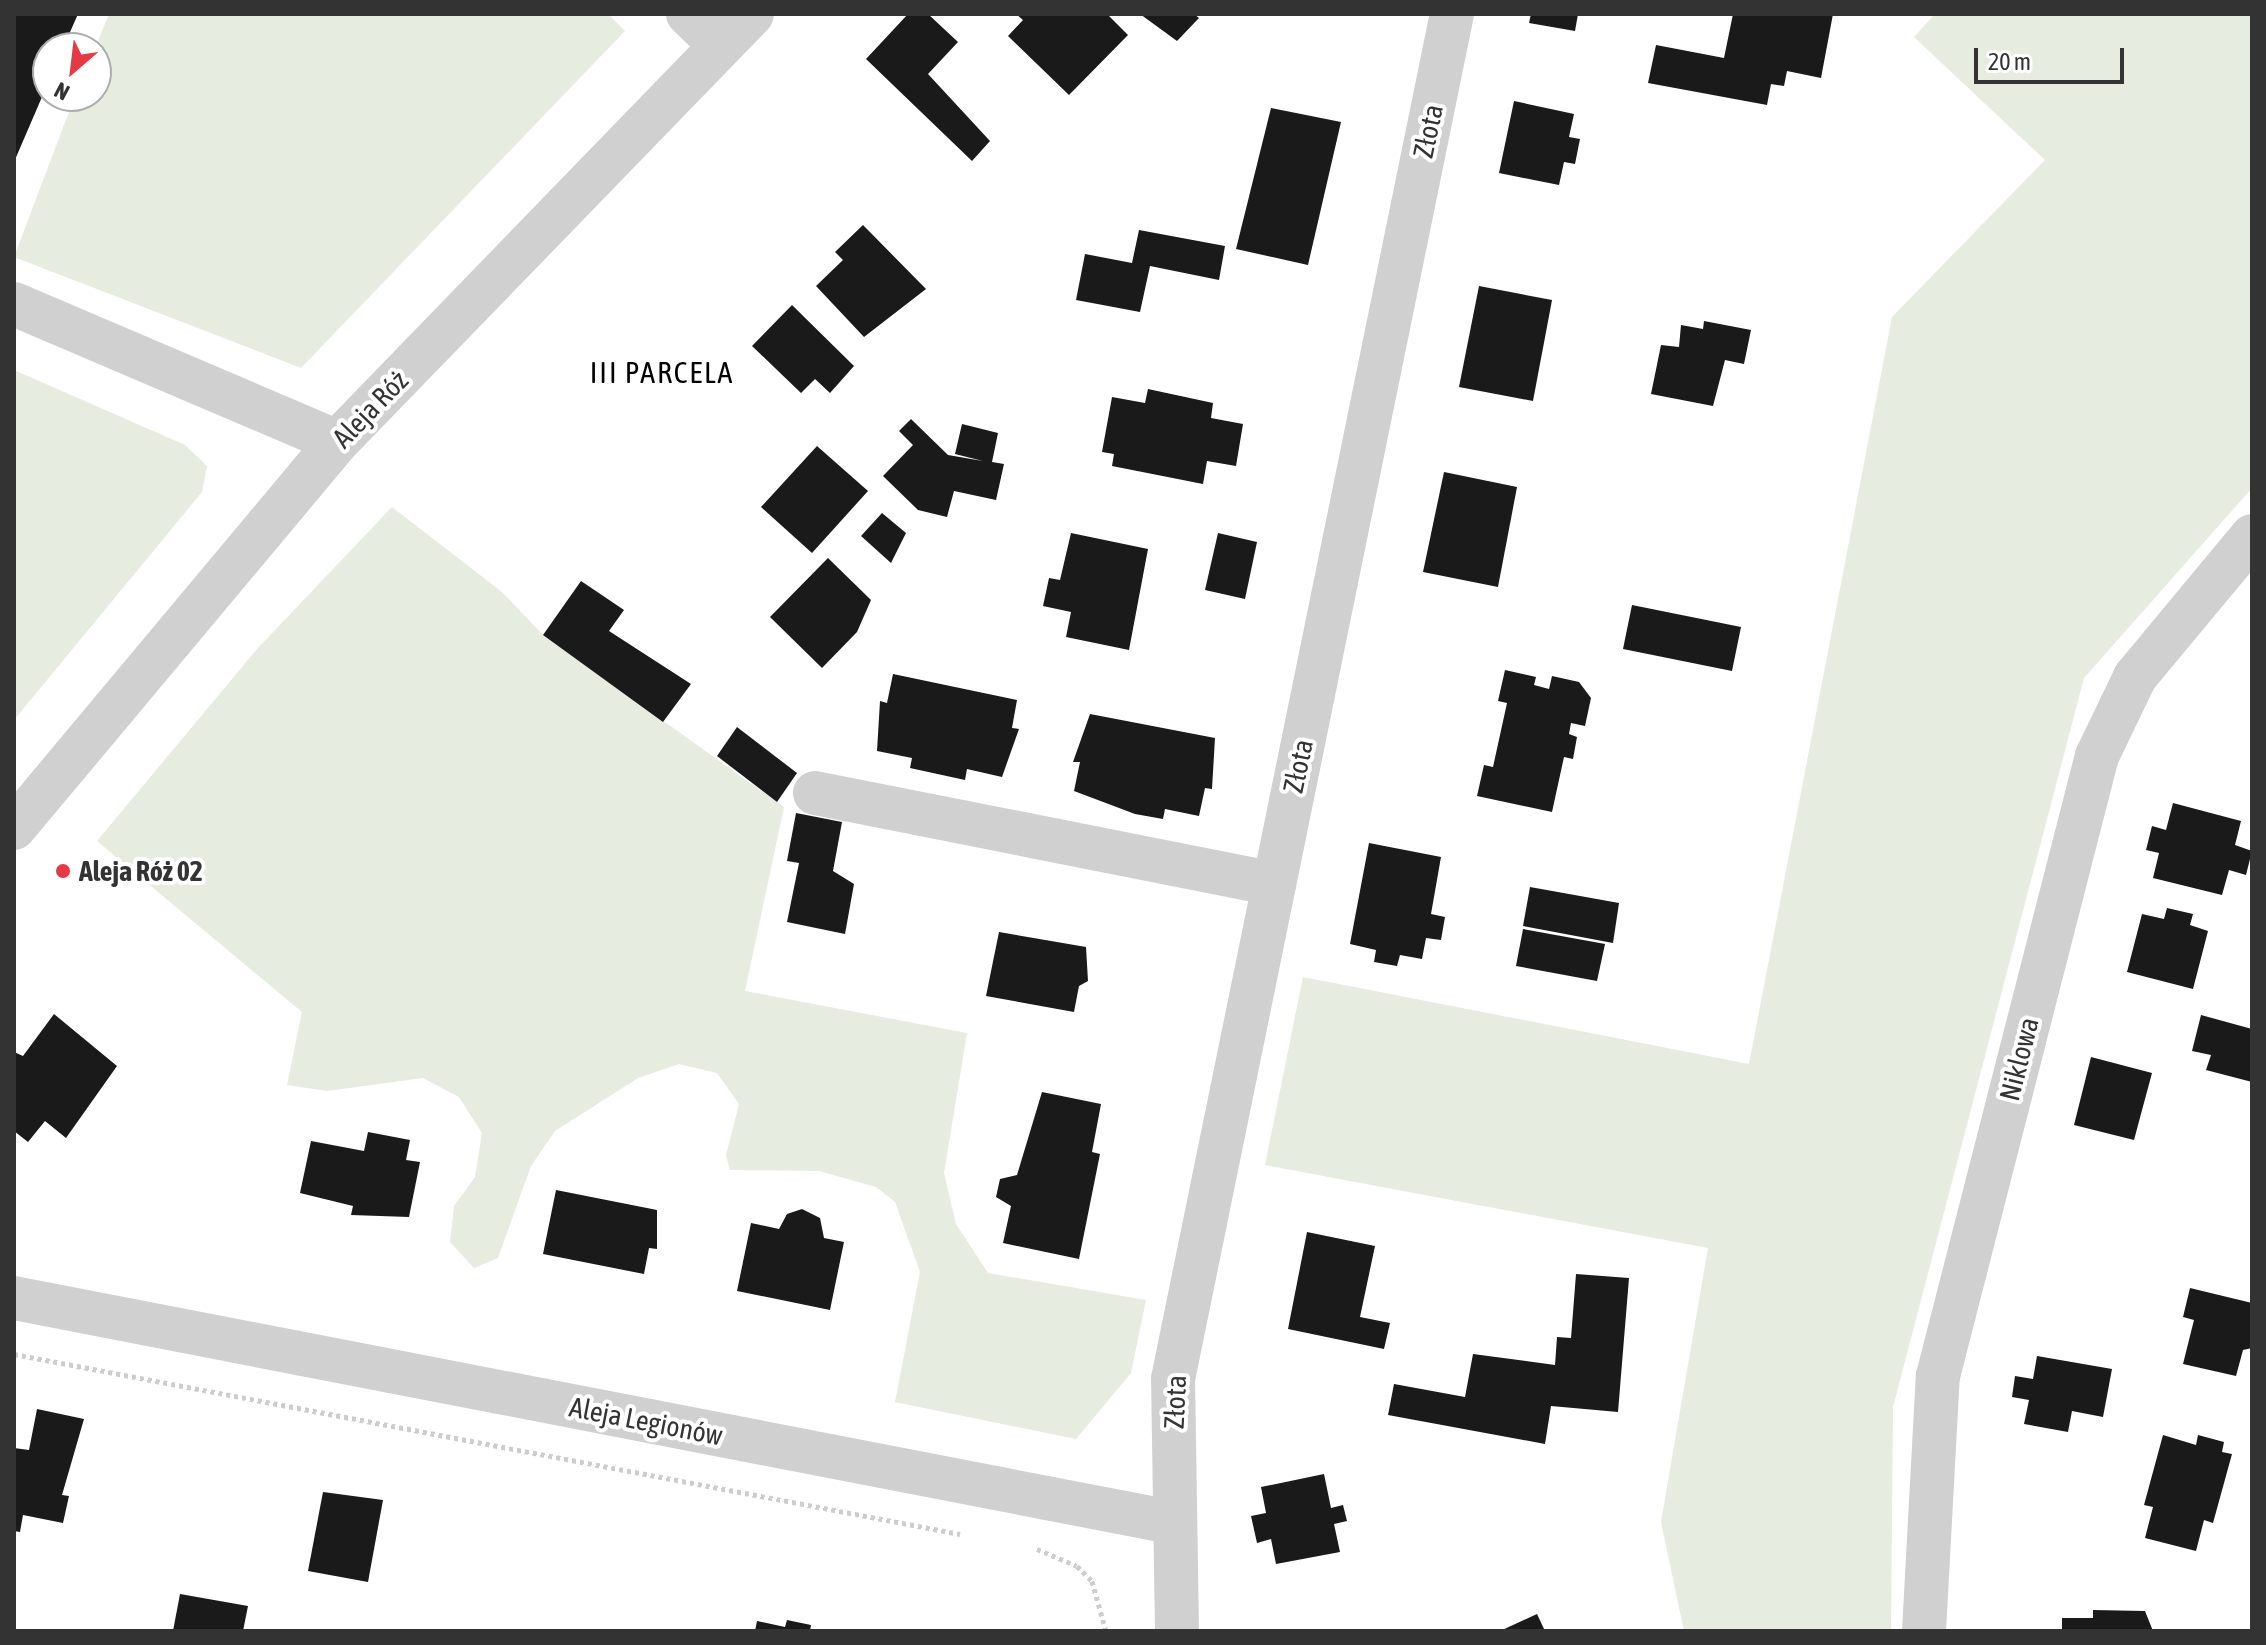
<!DOCTYPE html>
<html>
<head>
<meta charset="utf-8">
<style>
  body { margin:0 }
  #map { position:relative; width:2266px; height:1645px; overflow:hidden; background:#fff; font-family:"Asap Condensed",sans-serif }
  div>[style] { position:absolute }
  .green>* { inset:0; background:#e6ecdf }
  .building>* { inset:0; background:#1a1a1a }
  .path>* { height:5px; margin-top:-2.5px; transform-origin:0; background:repeating-linear-gradient(90deg,#cdcdcd 0 4px,transparent 0 8px) }
  .minor>* { height:44px; margin:-22px; padding:0 22px; transform-origin:22px; border-radius:22px; background:#d0d0d0 }
  .dots>* { width:22px; height:22px; translate:-50% -50%; box-sizing:border-box; border:4px solid #fff; border-radius:50% }
  span { translate:-50% -50%; white-space:nowrap; text-align:center; line-height:1.15; -webkit-text-stroke:8px #fff; paint-order:stroke }
  .street-label { font-size:28px; color:#333 }
  .poi-label { font-size:28px; color:#333; font-weight:700 }
  .left { translate:0 -50%; text-align:left }
  .neighbourhood-label { font-size:30px; color:#000; letter-spacing:2px }
  .frame { position:absolute; inset:0; border:16px solid #333; pointer-events:none }
  .north { position:absolute; left:32px; top:32px; width:80px; height:80px; box-sizing:border-box; background:#fff; border:2px solid #adadad; border-radius:50%; rotate:208deg; font-size:22px; font-weight:700; line-height:32px; text-align:center; color:#333 }
  .north::after { content:''; display:block; margin:auto; width:28px; height:36px; background:#e63946; clip-path:polygon(50% 0,100% 100%,50% 72%,0 100%) }
  .scale { position:absolute; left:1974px; top:48px; width:150px; height:36px; box-sizing:border-box; border:4px solid #333; border-top:0; padding-left:10px; font-size:24px; line-height:28px; white-space:nowrap; color:#333; -webkit-text-stroke:6px #fff; paint-order:stroke }
</style>
</head>
<body>
<div id="map">
  <div class="green">
    <i style="clip-path:polygon(109px 14px,608px 14px,625px 31px,301px 368px,14px 257px,75px 96px,96px 96px,95px 48px)"></i>
    <i style="clip-path:polygon(1935px 14px,2252px 14px,2252px 488px,2084px 678px,1893px 1407px,1891px 1631px,1684px 1631px,1661px 1522px,1708px 1248px,1265px 1165px,1303px 977px,1749px 1064px,1892px 317px,2045px 160px,1914px 37px)"></i>
    <i style="clip-path:polygon(14px 370px,185px 445px,207px 466px,202px 492px,14px 720px)"></i>
    <i style="clip-path:polygon(392px 507px,502px 592px,543px 635px,784px 807px,745px 991px,967px 1033px,944px 1173px,956px 1224px,988px 1273px,1146px 1300px,1131px 1373px,1076px 1439px,895px 1402px,920px 1272px,895px 1202px,876px 1187px,819px 1171px,730px 1170px,726px 1155px,739px 1104px,717px 1073px,679px 1064px,638px 1078px,555px 1131px,531px 1166px,498px 1258px,474px 1268px,450px 1242px,454px 1206px,475px 1177px,482px 1133px,459px 1097px,423px 1078px,327px 1091px,287px 1085px,302px 1012px,97px 841px,257px 649px)"></i>
  </div>
  <div class="building">
    <i style="clip-path:polygon(14px 14px,78px 14px,63px 48px,48px 48px,48px 83px,14px 162px)"></i>
    <i style="clip-path:polygon(908px 14px,928px 14px,958px 42px,928px 74px,990px 141px,972px 161px,866px 59px)"></i>
    <i style="clip-path:polygon(1016px 14px,1107px 14px,1128px 35px,1069px 95px,1008px 36px,1023px 20px)"></i>
    <i style="clip-path:polygon(1140px 14px,1194px 14px,1199px 18px,1177px 41px)"></i>
    <i style="clip-path:polygon(1531px 14px,1578px 14px,1575px 31px,1529px 23px)"></i>
    <i style="clip-path:polygon(1733px 14px,1833px 14px,1821px 78px,1787px 71px,1784px 86px,1771px 84px,1767px 105px,1648px 83px,1656px 45px,1724px 58px)"></i>
    <i style="clip-path:polygon(1514px 101px,1574px 114px,1569px 137px,1580px 139px,1575px 164px,1564px 162px,1559px 185px,1499px 173px)"></i>
    <i style="clip-path:polygon(1271px 108px,1341px 122px,1308px 265px,1236px 249px)"></i>
    <i style="clip-path:polygon(863px 225px,926px 289px,864px 337px,816px 286px,843px 260px,835px 252px)"></i>
    <i style="clip-path:polygon(1139px 230px,1225px 246px,1219px 280px,1150px 266px,1140px 312px,1076px 300px,1085px 254px,1132px 263px)"></i>
    <i style="clip-path:polygon(1479px 286px,1552px 300px,1533px 401px,1459px 387px)"></i>
    <i style="clip-path:polygon(792px 305px,854px 366px,830px 393px,815px 379px,801px 393px,752px 346px)"></i>
    <i style="clip-path:polygon(1704px 321px,1751px 330px,1744px 364px,1725px 360px,1713px 406px,1651px 394px,1661px 345px,1679px 347px,1681px 325px,1703px 329px)"></i>
    <i style="clip-path:polygon(1148px 389px,1213px 403px,1211px 418px,1243px 424px,1236px 466px,1207px 461px,1203px 484px,1112px 466px,1114px 454px,1102px 452px,1112px 397px,1145px 403px)"></i>
    <i style="clip-path:polygon(911px 419px,948px 455px,983px 461px,955px 454px,962px 424px,998px 433px,992px 462px,1004px 464px,996px 500px,954px 491px,947px 517px,918px 510px,883px 476px,913px 445px,899px 431px)"></i>
    <i style="clip-path:polygon(817px 446px,868px 491px,812px 553px,761px 507px)"></i>
    <i style="clip-path:polygon(1444px 472px,1517px 487px,1498px 587px,1423px 572px)"></i>
    <i style="clip-path:polygon(882px 513px,906px 533px,891px 563px,861px 536px)"></i>
    <i style="clip-path:polygon(1071px 533px,1148px 549px,1129px 650px,1066px 637px,1071px 612px,1043px 606px,1049px 578px,1060px 580px)"></i>
    <i style="clip-path:polygon(1218px 533px,1257px 542px,1245px 599px,1205px 590px)"></i>
    <i style="clip-path:polygon(828px 558px,871px 600px,857px 632px,822px 668px,770px 617px)"></i>
    <i style="clip-path:polygon(581px 581px,624px 610px,609px 631px,691px 684px,663px 722px,543px 635px)"></i>
    <i style="clip-path:polygon(1632px 605px,1741px 627px,1732px 671px,1623px 649px)"></i>
    <i style="clip-path:polygon(1505px 670px,1536px 677px,1534px 685px,1549px 689px,1552px 676px,1579px 682px,1591px 698px,1585px 726px,1571px 723px,1569px 734px,1577px 737px,1573px 759px,1564px 757px,1552px 812px,1477px 796px,1484px 765px,1493px 767px,1507px 703px,1498px 701px)"></i>
    <i style="clip-path:polygon(893px 674px,1017px 700px,1012px 728px,1019px 729px,1002px 777px,967px 769px,965px 780px,910px 768px,912px 758px,877px 751px,880px 701px,887px 703px)"></i>
    <i style="clip-path:polygon(1090px 714px,1215px 738px,1212px 789px,1205px 788px,1199px 816px,1165px 809px,1163px 819px,1135px 814px,1074px 791px,1080px 762px,1073px 762px)"></i>
    <i style="clip-path:polygon(737px 727px,797px 773px,777px 802px,717px 756px)"></i>
    <i style="clip-path:polygon(2173px 803px,2241px 821px,2235px 845px,2252px 851px,2246px 875px,2229px 870px,2222px 895px,2153px 878px,2159px 853px,2146px 850px,2152px 826px,2166px 830px)"></i>
    <i style="clip-path:polygon(796px 813px,842px 822px,833px 871px,854px 884px,845px 934px,787px 922px,799px 863px,787px 861px)"></i>
    <i style="clip-path:polygon(1369px 843px,1441px 857px,1431px 914px,1445px 917px,1441px 940px,1426px 938px,1422px 959px,1400px 955px,1397px 966px,1374px 962px,1376px 950px,1350px 944px)"></i>
    <i style="clip-path:polygon(1530px 887px,1619px 903px,1613px 943px,1523px 926px)"></i>
    <i style="clip-path:polygon(2167px 908px,2193px 914px,2190px 925px,2208px 931px,2193px 989px,2127px 972px,2142px 914px,2164px 919px)"></i>
    <i style="clip-path:polygon(1523px 929px,1605px 944px,1597px 981px,1516px 966px)"></i>
    <i style="clip-path:polygon(999px 932px,1086px 947px,1088px 981px,1079px 986px,1074px 1012px,986px 996px)"></i>
    <i style="clip-path:polygon(54px 1014px,117px 1066px,66px 1138px,45px 1121px,28px 1142px,14px 1131px,14px 1052px,23px 1056px)"></i>
    <i style="clip-path:polygon(2201px 1015px,2252px 1029px,2252px 1082px,2206px 1070px,2211px 1055px,2192px 1051px)"></i>
    <i style="clip-path:polygon(2091px 1057px,2152px 1073px,2134px 1140px,2074px 1125px)"></i>
    <i style="clip-path:polygon(1042px 1092px,1101px 1104px,1092px 1152px,1100px 1154px,1079px 1259px,1003px 1243px,1011px 1206px,996px 1197px,1000px 1179px,1017px 1175px)"></i>
    <i style="clip-path:polygon(368px 1132px,410px 1140px,406px 1160px,420px 1162px,409px 1217px,351px 1215px,353px 1206px,300px 1193px,311px 1141px,364px 1151px)"></i>
    <i style="clip-path:polygon(556px 1190px,657px 1210px,657px 1249px,649px 1248px,644px 1274px,543px 1254px)"></i>
    <i style="clip-path:polygon(802px 1209px,820px 1218px,824px 1238px,844px 1242px,830px 1310px,737px 1291px,751px 1223px,779px 1229px,787px 1214px)"></i>
    <i style="clip-path:polygon(1307px 1232px,1375px 1246px,1360px 1317px,1390px 1323px,1384px 1349px,1288px 1329px)"></i>
    <i style="clip-path:polygon(1576px 1274px,1629px 1278px,1618px 1412px,1551px 1406px,1545px 1444px,1388px 1415px,1394px 1384px,1465px 1397px,1473px 1354px,1555px 1365px,1557px 1337px,1571px 1338px)"></i>
    <i style="clip-path:polygon(2190px 1288px,2252px 1303px,2252px 1348px,2243px 1350px,2236px 1376px,2183px 1364px,2194px 1320px,2183px 1317px)"></i>
    <i style="clip-path:polygon(2037px 1356px,2112px 1369px,2103px 1417px,2072px 1411px,2068px 1432px,2024px 1424px,2029px 1400px,2012px 1397px,2015px 1376px,2033px 1379px)"></i>
    <i style="clip-path:polygon(37px 1409px,84px 1419px,62px 1495px,69px 1496px,63px 1523px,23px 1515px,20px 1532px,14px 1531px,14px 1448px,29px 1450px)"></i>
    <i style="clip-path:polygon(2163px 1435px,2196px 1445px,2198px 1435px,2224px 1442px,2222px 1452px,2232px 1454px,2213px 1523px,2204px 1520px,2196px 1551px,2145px 1538px,2153px 1507px,2144px 1505px)"></i>
    <i style="clip-path:polygon(1324px 1474px,1331px 1508px,1343px 1505px,1347px 1521px,1334px 1524px,1340px 1552px,1276px 1564px,1271px 1539px,1257px 1543px,1251px 1516px,1266px 1513px,1261px 1487px)"></i>
    <i style="clip-path:polygon(323px 1492px,383px 1500px,368px 1582px,308px 1571px)"></i>
    <i style="clip-path:polygon(180px 1594px,248px 1606px,243px 1631px,173px 1631px)"></i>
    <i style="clip-path:polygon(2093px 1610px,2145px 1611px,2153px 1631px,2062px 1631px,2062px 1618px,2093px 1618px)"></i>
    <i style="clip-path:polygon(1537px 1614px,1545px 1631px,1500px 1631px)"></i>
    <i style="clip-path:polygon(787px 1620px,811px 1625px,810px 1631px,755px 1631px,757px 1621px,785px 1627px)"></i>
  </div>
  <div class="path">
    <i style="left:14px;top:1354px;width:963px;rotate:10.77deg"></i>
    <i style="left:1037px;top:1549px;width:43px;rotate:23deg"></i>
    <i style="left:1077px;top:1566px;width:21px;rotate:45deg"></i>
    <i style="left:1092px;top:1581px;width:52px;rotate:74.4deg"></i>
  </div>
  <div class="minor">
    <i style="left:688px;top:14px;width:46px;rotate:44.1deg"></i>
    <i style="left:14px;top:304px;width:351px;rotate:23.1deg"></i>
    <i style="left:815px;top:793px;width:468px;rotate:11.2deg"></i>
    <i style="left:14px;top:828px;width:503px;rotate:-50.08deg"></i>
    <i style="left:337px;top:442px;width:596px;rotate:-45.88deg"></i>
    <i style="left:14px;top:1298px;width:1178px;rotate:10.96deg"></i>
    <i style="left:1177px;top:1631px;width:252px;rotate:-90.9deg"></i>
    <i style="left:1173px;top:1379px;width:1393px;rotate:-78.45deg"></i>
    <i style="left:1924px;top:1631px;width:255px;rotate:-86.9deg"></i>
    <i style="left:1938px;top:1376px;width:640px;rotate:-75.62deg"></i>
    <i style="left:2097px;top:756px;width:88px;rotate:-64.3deg"></i>
    <i style="left:2135px;top:677px;width:183px;rotate:-50.3deg"></i>
  </div>
  <div class="dots">
    <i style="left:63px;top:871px;background:#e63946"></i>
  </div>
  <div class="street-label">
    <span style="left:1428px;top:131px;rotate:-78deg">Złota</span>
    <span style="left:370px;top:409px;rotate:-46deg">Aleja Róż</span>
    <span style="left:1298px;top:766px;rotate:-78deg">Złota</span>
    <span style="left:2019px;top:1059px;rotate:-76deg">Niklowa</span>
    <span style="left:1175px;top:1402px;rotate:-87deg">Złota</span>
    <span style="left:646px;top:1421px;rotate:11deg">Aleja Legionów</span>
  </div>
  <div class="poi-label">
    <span class="left" style="left:79px;top:871px">Aleja Róż 02</span>
  </div>
  <div class="neighbourhood-label">
    <span style="left:662px;top:372px">III PARCELA</span>
  </div>
  <div class="frame"></div>
  <div class="north">N</div>
  <div class="scale">20 m</div>
</div>
</body>
</html>
